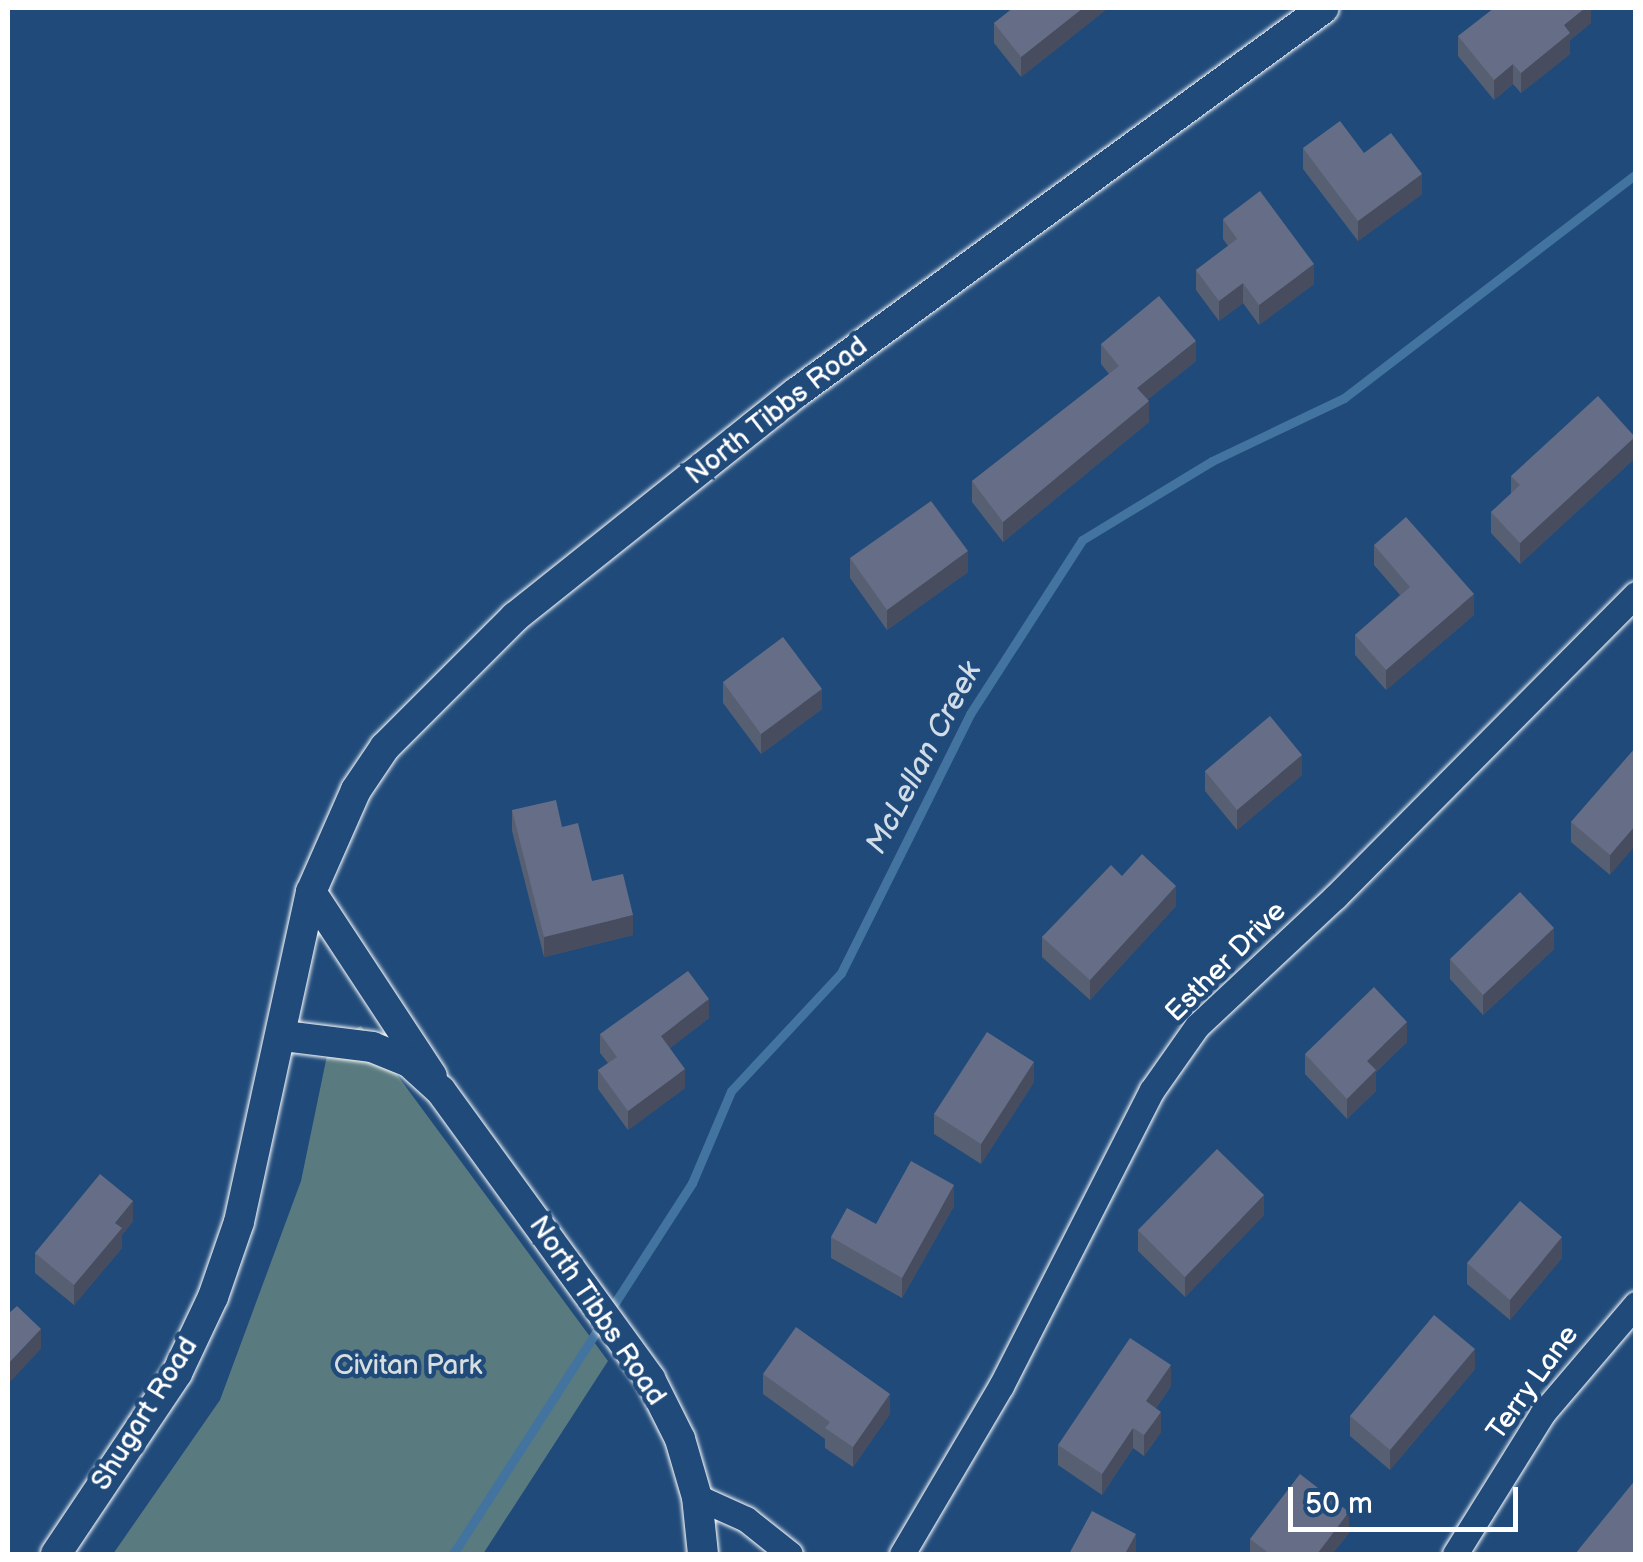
<!DOCTYPE html>
<html>
<head>
<meta charset="utf-8">
<style>
  body { margin:0 }
  #map { position:relative; width:1643px; height:1562px; overflow:hidden; background:#1f4a7a; font-family:"Balsamiq Sans",sans-serif }
  div>[style] { position:absolute }
  .green>* { inset:0; background:#597b80 }
  .stream>* { height:9px; margin:-4.5px; padding:0 4.5px; transform-origin:4.5px; border-radius:4.5px; background:#43749f }
  .roads { filter:drop-shadow(0 0 2px #fff) drop-shadow(0 0 2px #fff) }
  .minor>* { height:25px; margin:-12.5px; padding:0 12.5px; transform-origin:12.5px; border-radius:12.5px; background:#1f4a7a }
  .tertiary>* { height:30px; margin:-15px; padding:0 15px; transform-origin:15px; border-radius:15px; background:#1f4a7a }
  .wall>* { inset:0; background:#575f73 }
  .shaded-wall>* { inset:0; background:#474d5e }
  .building>* { inset:0; background:#656e86 }
  span { translate:-50% -50%; white-space:nowrap; text-align:center; line-height:1.15; -webkit-text-stroke:9px #1f4a7a; paint-order:stroke }
  .street-label { font-size:28px; color:#fff }
  .park-label { font-size:28px; color:#d6dedf }
  .water-label { font-size:30px; color:#d0dce7; font-style:italic }
  .frame { position:absolute; inset:0; border:10px solid #fff; pointer-events:none }
  .scale { position:absolute; left:1288px; top:1487px; width:230px; height:45px; box-sizing:border-box; border:5px solid #fff; border-top:0; padding-left:12px; font-size:30px; line-height:35px; white-space:nowrap; color:#fff; -webkit-text-stroke:8px #1f4a7a; paint-order:stroke }
</style>
</head>
<body>
<div id="map">
  <div class="green">
    <i style="clip-path:polygon(361px 1026px,608px 1361px,483px 1554px,113px 1554px,220px 1400px,301px 1181px,330px 1041px)"></i>
  </div>
  <div class="stream">
    <i style="left:453px;top:1554px;width:441px;rotate:-57.2deg"></i>
    <i style="left:692px;top:1183px;width:100px;rotate:-67deg"></i>
    <i style="left:731px;top:1091px;width:161px;rotate:-47deg"></i>
    <i style="left:841px;top:973px;width:289px;rotate:-63.5deg"></i>
    <i style="left:970px;top:714px;width:207px;rotate:-57.2deg"></i>
    <i style="left:1082px;top:540px;width:152px;rotate:-31.3deg"></i>
    <i style="left:1212px;top:461px;width:146px;rotate:-25.5deg"></i>
    <i style="left:1344px;top:398px;width:368px;rotate:-37.5deg"></i>
  </div>
  <div class="roads">
    <div class="minor">
      <i style="left:697px;top:1497px;width:54px;rotate:24.2deg"></i>
      <i style="left:746px;top:1519px;width:56px;rotate:38.5deg"></i>
      <i style="left:902px;top:1554px;width:195px;rotate:-59.5deg"></i>
      <i style="left:1001px;top:1386px;width:332px;rotate:-63deg"></i>
      <i style="left:1152px;top:1090px;width:78px;rotate:-54.9deg"></i>
      <i style="left:1197px;top:1026px;width:189px;rotate:-43.1deg"></i>
      <i style="left:1335px;top:897px;width:427px;rotate:-45.2deg"></i>
      <i style="left:1455px;top:1554px;width:165px;rotate:-58.1deg"></i>
      <i style="left:1542px;top:1414px;width:145px;rotate:-49.5deg"></i>
    </div>
    <div class="tertiary">
      <i style="left:311px;top:892px;width:220px;rotate:56.7deg"></i>
      <i style="left:284px;top:1036px;width:89px;rotate:7.1deg"></i>
      <i style="left:372px;top:1047px;width:40px;rotate:22deg"></i>
      <i style="left:409px;top:1062px;width:43px;rotate:42.2deg"></i>
      <i style="left:441px;top:1091px;width:356px;rotate:54deg"></i>
      <i style="left:650px;top:1379px;width:67px;rotate:63.4deg"></i>
      <i style="left:680px;top:1439px;width:60px;rotate:73.7deg"></i>
      <i style="left:697px;top:1497px;width:57px;rotate:84deg"></i>
      <i style="left:56px;top:1554px;width:218px;rotate:-56.2deg"></i>
      <i style="left:177px;top:1373px;width:84px;rotate:-64.7deg"></i>
      <i style="left:213px;top:1297px;width:79px;rotate:-70.9deg"></i>
      <i style="left:239px;top:1222px;width:338px;rotate:-77.7deg"></i>
      <i style="left:311px;top:892px;width:111px;rotate:-66.2deg"></i>
      <i style="left:356px;top:790px;width:52px;rotate:-56deg"></i>
      <i style="left:385px;top:747px;width:184px;rotate:-45deg"></i>
      <i style="left:515px;top:617px;width:359px;rotate:-38.6deg"></i>
      <i style="left:796px;top:393px;width:653px;rotate:-36.1deg"></i>
    </div>
  </div>
  <div class="wall">
    <i style="clip-path:polygon(1013px 8px,1108px 8px,1021px 77px,994px 43px,994px 23px)"></i>
    <i style="clip-path:polygon(1591px 8px,1591px 23px,1570px 40px,1570px 54px,1521px 93px,1513px 84px,1494px 100px,1458px 56px,1458px 36px)"></i>
    <i style="clip-path:polygon(1303px 148px,1364px 153px,1422px 194px,1358px 241px,1303px 169px)"></i>
    <i style="clip-path:polygon(1223px 219px,1314px 284px,1259px 325px,1243px 303px,1219px 321px,1196px 290px,1196px 270px,1228px 246px,1223px 239px)"></i>
    <i style="clip-path:polygon(1101px 344px,1196px 361px,1147px 400px,1149px 422px,1003px 542px,972px 502px,972px 481px,1109px 374px,1101px 364px)"></i>
    <i style="clip-path:polygon(1635px 458px,1520px 564px,1491px 533px,1491px 512px,1511px 494px,1511px 476px)"></i>
    <i style="clip-path:polygon(1374px 545px,1474px 615px,1386px 690px,1355px 655px,1355px 635px,1400px 595px,1374px 565px)"></i>
    <i style="clip-path:polygon(850px 558px,968px 572px,887px 630px,850px 578px)"></i>
    <i style="clip-path:polygon(723px 682px,822px 709px,761px 754px,723px 703px)"></i>
    <i style="clip-path:polygon(1636px 747px,1610px 875px,1571px 842px,1571px 822px)"></i>
    <i style="clip-path:polygon(1205px 771px,1302px 775px,1237px 830px,1205px 791px)"></i>
    <i style="clip-path:polygon(512px 810px,562px 827px,592px 881px,633px 935px,544px 957px,512px 831px)"></i>
    <i style="clip-path:polygon(1122px 876px,1176px 906px,1090px 1000px,1042px 957px,1042px 937px)"></i>
    <i style="clip-path:polygon(1554px 949px,1483px 1015px,1450px 979px,1450px 959px)"></i>
    <i style="clip-path:polygon(709px 1018px,670px 1048px,685px 1088px,628px 1130px,598px 1089px,598px 1070px,608px 1063px,600px 1053px,600px 1034px)"></i>
    <i style="clip-path:polygon(1407px 1042px,1376px 1072px,1376px 1091px,1347px 1119px,1305px 1074px,1305px 1054px)"></i>
    <i style="clip-path:polygon(1034px 1082px,981px 1164px,934px 1134px,934px 1114px)"></i>
    <i style="clip-path:polygon(954px 1206px,902px 1298px,831px 1258px,831px 1237px,876px 1224px)"></i>
    <i style="clip-path:polygon(1264px 1215px,1185px 1297px,1138px 1251px,1138px 1230px)"></i>
    <i style="clip-path:polygon(133px 1221px,122px 1235px,122px 1248px,74px 1305px,35px 1273px,35px 1253px)"></i>
    <i style="clip-path:polygon(1562px 1258px,1510px 1320px,1467px 1284px,1467px 1263px)"></i>
    <i style="clip-path:polygon(1475px 1369px,1390px 1470px,1350px 1436px,1350px 1416px)"></i>
    <i style="clip-path:polygon(763px 1374px,890px 1414px,853px 1467px,825px 1448px,825px 1439px,763px 1394px)"></i>
    <i style="clip-path:polygon(1171px 1386px,1156px 1408px,1161px 1432px,1144px 1456px,1133px 1448px,1102px 1495px,1058px 1465px,1058px 1445px)"></i>
    <i style="clip-path:polygon(1349px 1533px,1332px 1554px,1250px 1554px,1250px 1539px)"></i>
  </div>
  <div class="shaded-wall">
    <i style="clip-path:polygon(1083px 8px,1108px 8px,1021px 77px,1021px 57px)"></i>
    <i style="clip-path:polygon(1585px 8px,1591px 8px,1591px 23px,1570px 40px,1570px 54px,1521px 93px,1521px 73px,1564px 25px)"></i>
    <i style="clip-path:polygon(1513px 64px,1513px 84px,1494px 100px,1494px 80px)"></i>
    <i style="clip-path:polygon(1422px 174px,1422px 194px,1358px 241px,1358px 221px)"></i>
    <i style="clip-path:polygon(1314px 264px,1314px 284px,1259px 325px,1259px 305px)"></i>
    <i style="clip-path:polygon(1243px 283px,1243px 303px,1219px 321px,1219px 301px)"></i>
    <i style="clip-path:polygon(1196px 341px,1196px 361px,1137px 408px,1137px 388px)"></i>
    <i style="clip-path:polygon(1149px 401px,1149px 422px,1003px 542px,1003px 522px)"></i>
    <i style="clip-path:polygon(1635px 437px,1635px 458px,1520px 564px,1520px 543px)"></i>
    <i style="clip-path:polygon(968px 551px,968px 572px,887px 630px,887px 610px)"></i>
    <i style="clip-path:polygon(1474px 594px,1474px 615px,1386px 690px,1386px 670px)"></i>
    <i style="clip-path:polygon(822px 689px,822px 709px,761px 754px,761px 734px)"></i>
    <i style="clip-path:polygon(1302px 755px,1302px 775px,1237px 830px,1237px 810px)"></i>
    <i style="clip-path:polygon(1636px 825px,1636px 845px,1610px 875px,1610px 855px)"></i>
    <i style="clip-path:polygon(1176px 886px,1176px 906px,1090px 1000px,1090px 980px)"></i>
    <i style="clip-path:polygon(633px 915px,633px 935px,544px 957px,544px 937px)"></i>
    <i style="clip-path:polygon(1554px 928px,1554px 949px,1483px 1015px,1483px 995px)"></i>
    <i style="clip-path:polygon(709px 999px,709px 1018px,661px 1055px,661px 1036px)"></i>
    <i style="clip-path:polygon(1407px 1022px,1407px 1042px,1376px 1072px,1376px 1091px,1347px 1119px,1347px 1099px,1367px 1061px)"></i>
    <i style="clip-path:polygon(1034px 1062px,1034px 1082px,981px 1164px,981px 1144px)"></i>
    <i style="clip-path:polygon(685px 1069px,685px 1088px,628px 1130px,628px 1111px)"></i>
    <i style="clip-path:polygon(954px 1185px,954px 1206px,902px 1298px,902px 1278px)"></i>
    <i style="clip-path:polygon(1264px 1195px,1264px 1215px,1185px 1297px,1185px 1277px)"></i>
    <i style="clip-path:polygon(133px 1201px,133px 1221px,122px 1235px,122px 1248px,74px 1305px,74px 1285px,115px 1223px)"></i>
    <i style="clip-path:polygon(1562px 1237px,1562px 1258px,1510px 1320px,1510px 1300px)"></i>
    <i style="clip-path:polygon(41px 1329px,41px 1349px,8px 1384px,8px 1364px)"></i>
    <i style="clip-path:polygon(1475px 1349px,1475px 1369px,1390px 1470px,1390px 1450px)"></i>
    <i style="clip-path:polygon(1171px 1365px,1171px 1386px,1146px 1422px,1146px 1401px)"></i>
    <i style="clip-path:polygon(890px 1394px,890px 1414px,853px 1467px,853px 1447px)"></i>
    <i style="clip-path:polygon(1161px 1412px,1161px 1432px,1144px 1456px,1144px 1435px)"></i>
    <i style="clip-path:polygon(1133px 1428px,1133px 1448px,1102px 1495px,1102px 1474px)"></i>
    <i style="clip-path:polygon(1349px 1512px,1349px 1533px,1332px 1554px,1317px 1554px)"></i>
    <i style="clip-path:polygon(1136px 1534px,1136px 1554px,1125px 1554px)"></i>
  </div>
  <div class="building">
    <i style="clip-path:polygon(1013px 8px,1083px 8px,1021px 57px,994px 23px)"></i>
    <i style="clip-path:polygon(1494px 8px,1585px 8px,1564px 25px,1570px 33px,1521px 73px,1513px 64px,1494px 80px,1458px 36px)"></i>
    <i style="clip-path:polygon(1340px 121px,1364px 153px,1391px 133px,1422px 174px,1358px 221px,1303px 148px)"></i>
    <i style="clip-path:polygon(1260px 191px,1314px 264px,1259px 305px,1243px 283px,1219px 301px,1196px 270px,1237px 239px,1223px 219px)"></i>
    <i style="clip-path:polygon(1159px 296px,1196px 341px,1137px 388px,1149px 401px,1003px 522px,972px 481px,1119px 366px,1101px 344px)"></i>
    <i style="clip-path:polygon(1598px 396px,1635px 437px,1520px 543px,1491px 512px,1520px 485px,1511px 476px)"></i>
    <i style="clip-path:polygon(931px 501px,968px 551px,887px 610px,850px 558px)"></i>
    <i style="clip-path:polygon(1406px 517px,1474px 594px,1386px 670px,1355px 635px,1410px 587px,1374px 545px)"></i>
    <i style="clip-path:polygon(783px 637px,822px 689px,761px 734px,723px 682px)"></i>
    <i style="clip-path:polygon(1270px 716px,1302px 755px,1237px 810px,1205px 771px)"></i>
    <i style="clip-path:polygon(1636px 747px,1636px 825px,1610px 855px,1571px 822px)"></i>
    <i style="clip-path:polygon(556px 800px,562px 827px,578px 823px,592px 881px,623px 874px,633px 915px,544px 937px,512px 810px)"></i>
    <i style="clip-path:polygon(1142px 854px,1176px 886px,1090px 980px,1042px 937px,1111px 865px,1122px 876px)"></i>
    <i style="clip-path:polygon(1520px 892px,1554px 928px,1483px 995px,1450px 959px)"></i>
    <i style="clip-path:polygon(688px 971px,709px 999px,661px 1036px,685px 1069px,628px 1111px,598px 1070px,617px 1057px,600px 1034px)"></i>
    <i style="clip-path:polygon(1374px 987px,1407px 1022px,1367px 1061px,1376px 1070px,1347px 1099px,1305px 1054px)"></i>
    <i style="clip-path:polygon(987px 1032px,1034px 1062px,981px 1144px,934px 1114px)"></i>
    <i style="clip-path:polygon(1217px 1149px,1264px 1195px,1185px 1277px,1138px 1230px)"></i>
    <i style="clip-path:polygon(911px 1161px,954px 1185px,902px 1278px,831px 1237px,847px 1208px,876px 1224px)"></i>
    <i style="clip-path:polygon(100px 1174px,133px 1201px,115px 1223px,122px 1228px,74px 1285px,35px 1253px)"></i>
    <i style="clip-path:polygon(1520px 1201px,1562px 1237px,1510px 1300px,1467px 1263px)"></i>
    <i style="clip-path:polygon(17px 1306px,41px 1329px,8px 1364px,8px 1314px)"></i>
    <i style="clip-path:polygon(1434px 1315px,1475px 1349px,1390px 1450px,1350px 1416px)"></i>
    <i style="clip-path:polygon(796px 1327px,890px 1394px,853px 1447px,825px 1428px,830px 1422px,763px 1374px)"></i>
    <i style="clip-path:polygon(1130px 1338px,1171px 1365px,1146px 1401px,1161px 1412px,1144px 1435px,1133px 1428px,1102px 1474px,1058px 1445px)"></i>
    <i style="clip-path:polygon(1300px 1474px,1349px 1512px,1317px 1554px,1270px 1554px,1250px 1539px)"></i>
    <i style="clip-path:polygon(1636px 1479px,1636px 1554px,1575px 1554px)"></i>
    <i style="clip-path:polygon(1092px 1511px,1136px 1534px,1125px 1554px,1069px 1554px)"></i>
  </div>
  <div class="street-label">
    <span style="left:777px;top:411px;rotate:-38deg">North Tibbs Road</span>
    <span style="left:1226px;top:962px;rotate:-45deg">Esther Drive</span>
    <span style="left:597px;top:1311px;rotate:56deg">North Tibbs Road</span>
    <span style="left:1533px;top:1383px;rotate:-54deg">Terry Lane</span>
    <span style="left:145px;top:1414px;rotate:-58deg">Shugart Road</span>
  </div>
  <div class="park-label">
    <span style="left:408px;top:1366px">Civitan Park</span>
  </div>
  <div class="water-label">
    <span style="left:924px;top:758px;rotate:-62deg">McLellan Creek</span>
  </div>
  <div class="frame"></div>
  <div class="scale">50 m</div>
</div>
</body>
</html>
